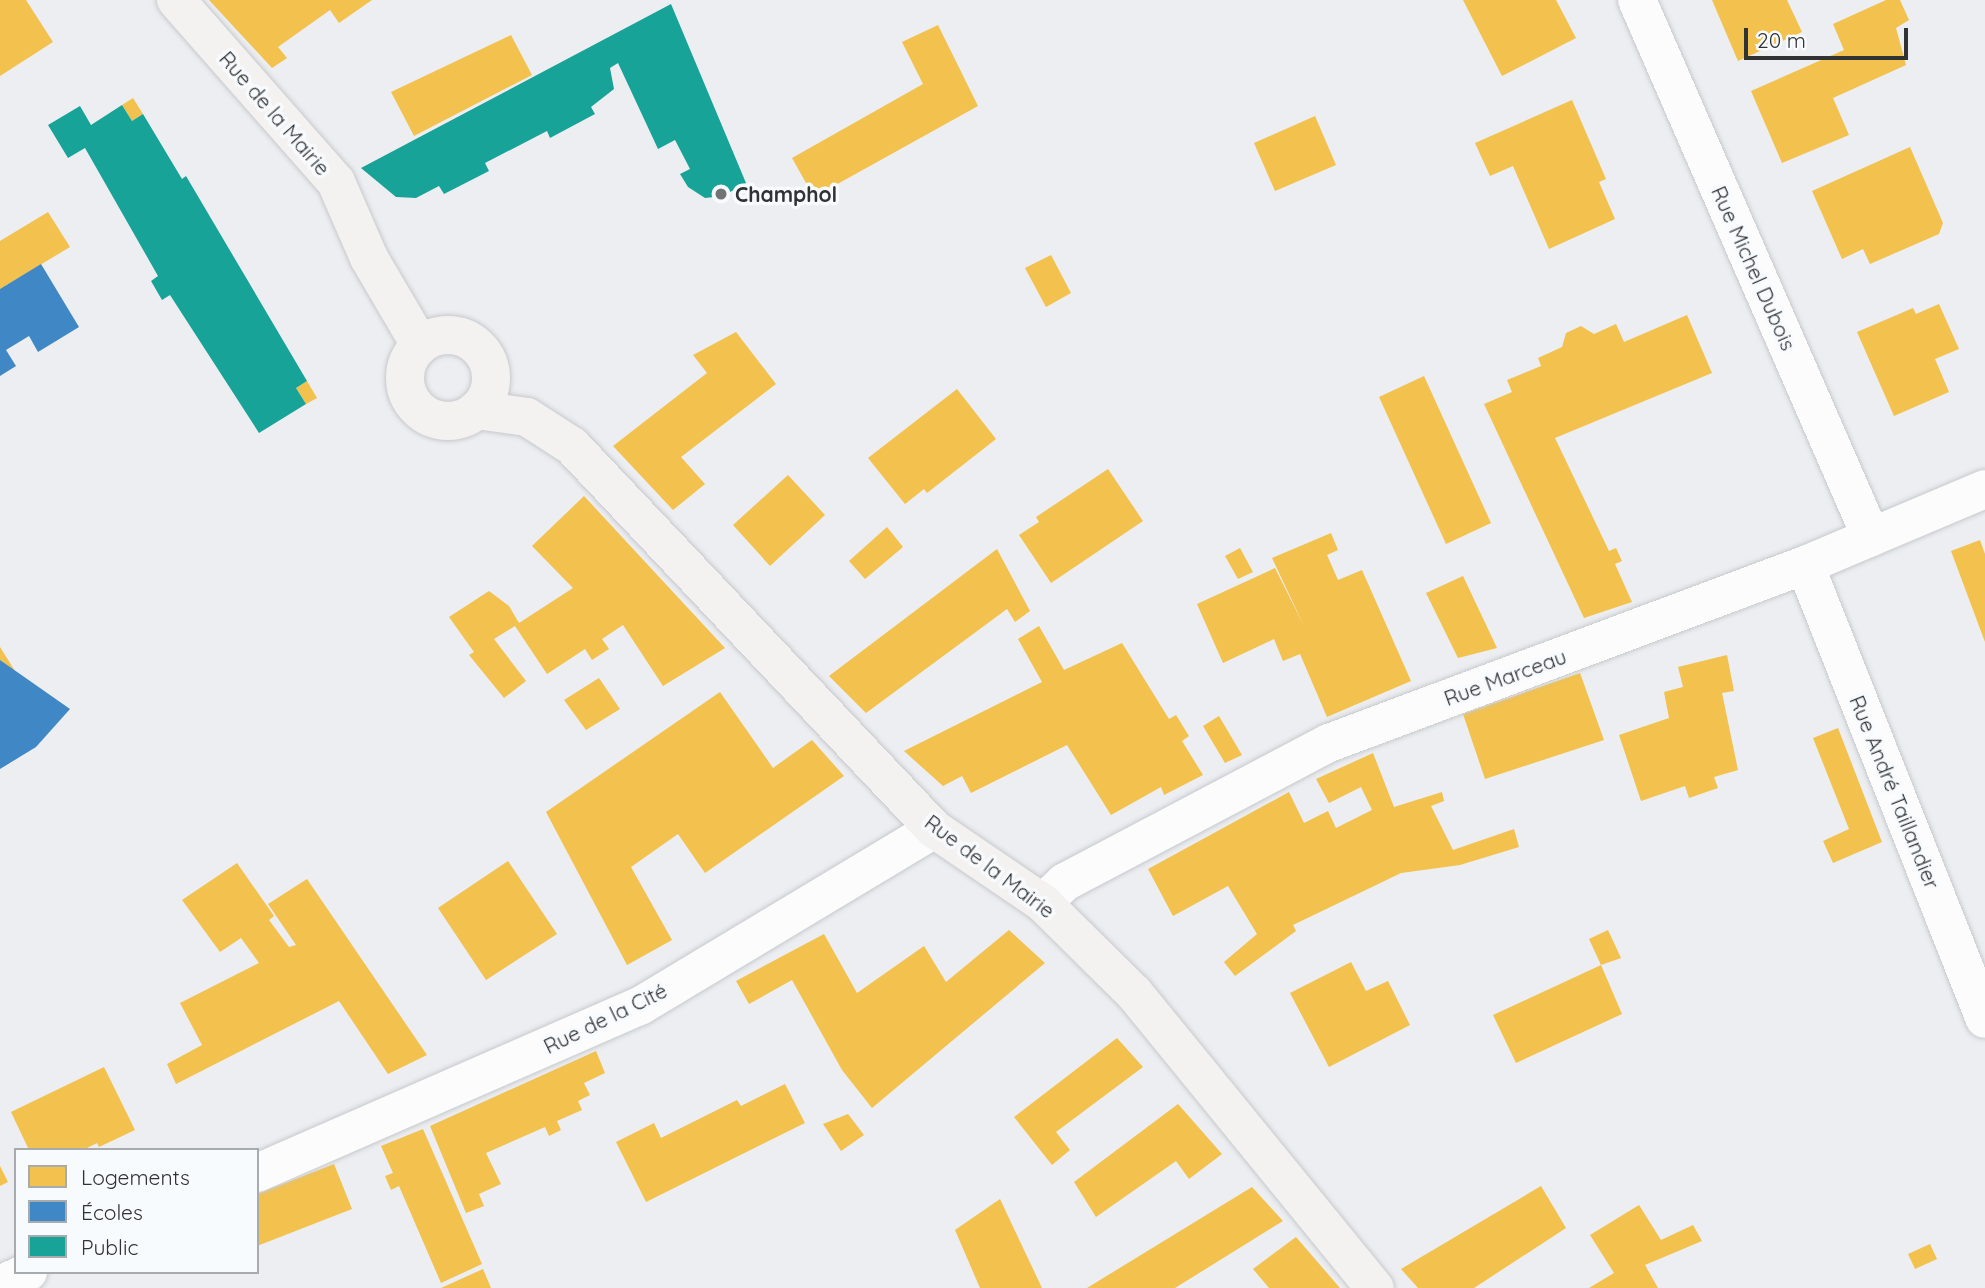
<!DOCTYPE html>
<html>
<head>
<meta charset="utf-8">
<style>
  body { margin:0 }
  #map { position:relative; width:1985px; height:1288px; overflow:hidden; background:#eceef1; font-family:Quicksand,sans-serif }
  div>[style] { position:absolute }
  .homes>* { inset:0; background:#f2c14e }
  .schools>* { inset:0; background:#3f88c5 }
  .public>* { inset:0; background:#17a398 }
  .roads { filter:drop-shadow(0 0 2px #c7c9cc) drop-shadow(0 0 2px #c7c9cc) }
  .street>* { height:38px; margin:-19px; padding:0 19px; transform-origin:19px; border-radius:19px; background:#fcfcfd }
  .secondary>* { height:38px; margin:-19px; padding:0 19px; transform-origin:19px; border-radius:19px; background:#f4f1f1 }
  .secondary>.ring { margin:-19px; padding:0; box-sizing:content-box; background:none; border:38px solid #f4f1f1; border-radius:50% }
  .dots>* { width:19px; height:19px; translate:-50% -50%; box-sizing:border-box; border:4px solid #f8fbfe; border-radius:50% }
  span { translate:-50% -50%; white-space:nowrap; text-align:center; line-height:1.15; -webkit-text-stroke:7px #f8fbfe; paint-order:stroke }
  .street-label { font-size:21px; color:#303234 }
  .poi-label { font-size:21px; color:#303234; font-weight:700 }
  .left { translate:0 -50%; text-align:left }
  .legend { position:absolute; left:14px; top:1148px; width:245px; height:126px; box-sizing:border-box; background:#f8fbfe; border:2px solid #a8abad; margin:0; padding:9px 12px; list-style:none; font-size:21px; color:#303234 }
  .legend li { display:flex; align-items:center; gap:14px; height:35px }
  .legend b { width:35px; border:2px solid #a8abad }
  .scale { position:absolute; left:1744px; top:28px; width:164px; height:32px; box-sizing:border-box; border:4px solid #303234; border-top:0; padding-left:9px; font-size:21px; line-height:24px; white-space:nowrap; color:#303234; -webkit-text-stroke:5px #f8fbfe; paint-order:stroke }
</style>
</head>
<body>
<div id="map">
  <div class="homes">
    <i style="clip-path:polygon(0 0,26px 0,53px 42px,0 76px)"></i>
    <i style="clip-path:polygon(209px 0,372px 0,339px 23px,330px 10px,278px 47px,287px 58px,272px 68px)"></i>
    <i style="clip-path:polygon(1463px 0,1556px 0,1576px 38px,1502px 76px)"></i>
    <i style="clip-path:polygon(1712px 0,1787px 0,1802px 32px,1738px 61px)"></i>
    <i style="clip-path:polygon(1886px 0,1900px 0,1909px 20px,1896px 28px,1906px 65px,1833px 98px,1849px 135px,1782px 163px,1751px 91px,1844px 50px,1833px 24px)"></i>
    <i style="clip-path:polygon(938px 25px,978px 106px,814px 197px,792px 158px,923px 84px,902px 42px)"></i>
    <i style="clip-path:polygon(511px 35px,532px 75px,414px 136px,391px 92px)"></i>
    <i style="clip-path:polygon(133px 98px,143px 114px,132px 121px,122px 105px)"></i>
    <i style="clip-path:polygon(1572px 100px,1606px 179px,1599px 182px,1615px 219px,1549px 249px,1513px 166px,1490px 176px,1475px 143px)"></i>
    <i style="clip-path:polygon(1315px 116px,1336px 165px,1275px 191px,1254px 143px)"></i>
    <i style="clip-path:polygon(1910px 147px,1943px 223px,1939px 234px,1870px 264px,1863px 249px,1842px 259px,1812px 191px)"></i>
    <i style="clip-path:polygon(48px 212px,70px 247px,0 289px,0 241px)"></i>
    <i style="clip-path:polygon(1051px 255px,1071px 293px,1046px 307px,1025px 268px)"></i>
    <i style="clip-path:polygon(1939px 304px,1959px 349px,1935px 359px,1949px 392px,1894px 416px,1857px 332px,1913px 308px,1916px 314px)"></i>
    <i style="clip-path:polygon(1687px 315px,1712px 373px,1555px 438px,1609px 551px,1616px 548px,1622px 561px,1615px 564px,1632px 602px,1584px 618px,1484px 404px,1512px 392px,1507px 380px,1541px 366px,1538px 358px,1562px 347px,1566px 333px,1581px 326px,1594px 334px,1616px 324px,1624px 342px)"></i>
    <i style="clip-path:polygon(736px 332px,776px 384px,681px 457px,705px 484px,673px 510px,613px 446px,707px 373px,693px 355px)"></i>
    <i style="clip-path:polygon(1424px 376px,1491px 523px,1446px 544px,1379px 397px)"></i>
    <i style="clip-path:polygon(307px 381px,317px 398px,306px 404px,296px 388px)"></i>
    <i style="clip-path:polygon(957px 389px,996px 439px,927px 493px,924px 489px,905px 504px,868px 458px)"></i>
    <i style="clip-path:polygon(1108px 469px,1143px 521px,1051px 583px,1019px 535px,1039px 522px,1036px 517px)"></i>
    <i style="clip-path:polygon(788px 475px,825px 515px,770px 566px,733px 525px)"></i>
    <i style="clip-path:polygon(584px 496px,725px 648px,663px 686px,623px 625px,602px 639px,609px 649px,592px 660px,585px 649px,547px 674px,515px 626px,494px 639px,526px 681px,504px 698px,469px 655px,474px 652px,449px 617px,489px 591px,509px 606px,519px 623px,573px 588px,532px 546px)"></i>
    <i style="clip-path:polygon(887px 527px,903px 547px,865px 579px,849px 561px)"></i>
    <i style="clip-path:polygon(1331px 533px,1338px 550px,1327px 555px,1338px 580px,1362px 570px,1411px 681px,1327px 717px,1300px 654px,1283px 661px,1274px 639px,1223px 663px,1197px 604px,1275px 568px,1304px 626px,1272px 558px)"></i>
    <i style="clip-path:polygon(1980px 540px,1985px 554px,1985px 642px,1951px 551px)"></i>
    <i style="clip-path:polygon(1240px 548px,1253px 572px,1238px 579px,1225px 556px)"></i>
    <i style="clip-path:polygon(997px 549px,1030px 611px,1015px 622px,1007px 609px,866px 713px,829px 676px)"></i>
    <i style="clip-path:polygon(1463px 576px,1497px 648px,1458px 658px,1426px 593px)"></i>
    <i style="clip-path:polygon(1039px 626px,1064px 670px,1122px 643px,1169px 719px,1176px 715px,1189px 736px,1182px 741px,1203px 775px,1164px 795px,1161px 787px,1111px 815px,1067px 745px,971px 793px,962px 776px,943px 786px,904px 751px,1042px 682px,1018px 639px)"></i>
    <i style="clip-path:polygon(0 647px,15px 671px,0 660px)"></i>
    <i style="clip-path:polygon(1727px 655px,1734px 691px,1722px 693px,1738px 770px,1714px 777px,1718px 788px,1689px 798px,1685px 786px,1641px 801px,1619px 735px,1669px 718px,1664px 692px,1683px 687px,1678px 667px)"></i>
    <i style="clip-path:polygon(1580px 673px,1604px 740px,1485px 779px,1463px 714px)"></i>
    <i style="clip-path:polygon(599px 678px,620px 709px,586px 730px,564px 700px)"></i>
    <i style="clip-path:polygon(720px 692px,773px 768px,812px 740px,844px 776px,705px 873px,678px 834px,631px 867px,672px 940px,627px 965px,546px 812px)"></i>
    <i style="clip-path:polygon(1219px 716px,1242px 755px,1225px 763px,1203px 726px)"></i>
    <i style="clip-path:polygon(1838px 728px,1882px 842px,1833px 863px,1823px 841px,1849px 829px,1813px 738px)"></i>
    <i style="clip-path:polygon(1373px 753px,1394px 807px,1442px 792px,1444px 801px,1431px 806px,1453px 850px,1514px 829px,1519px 847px,1460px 865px,1401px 873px,1293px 925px,1296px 931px,1235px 976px,1224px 962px,1257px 934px,1228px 886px,1173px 916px,1148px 869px,1289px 792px,1304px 823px,1328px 811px,1336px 828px,1372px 810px,1361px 787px,1329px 803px,1316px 779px)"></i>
    <i style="clip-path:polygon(508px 861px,557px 934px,486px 980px,438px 908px)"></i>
    <i style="clip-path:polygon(237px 863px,274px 916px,269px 920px,289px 947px,296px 945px,268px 904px,307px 879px,427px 1055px,388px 1074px,339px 1001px,176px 1084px,167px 1064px,202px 1045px,180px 1003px,259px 963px,241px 938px,220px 952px,182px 900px)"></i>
    <i style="clip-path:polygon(1009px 930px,1045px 963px,872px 1108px,842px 1070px,792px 980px,749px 1004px,736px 981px,824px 934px,857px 993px,924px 946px,946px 982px)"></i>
    <i style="clip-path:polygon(1608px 930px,1621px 958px,1601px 965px,1589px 939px)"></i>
    <i style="clip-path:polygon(1351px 962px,1366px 991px,1388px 981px,1410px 1025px,1329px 1067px,1290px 993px)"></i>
    <i style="clip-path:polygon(1601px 965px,1622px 1014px,1516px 1063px,1493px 1015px)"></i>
    <i style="clip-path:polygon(1117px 1038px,1143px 1067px,1056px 1132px,1070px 1150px,1052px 1165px,1014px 1117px)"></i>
    <i style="clip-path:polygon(596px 1051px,605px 1073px,584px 1083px,590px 1095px,578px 1101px,582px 1110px,557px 1121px,561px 1130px,549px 1136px,545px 1127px,486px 1153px,501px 1184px,479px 1194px,484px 1206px,466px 1213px,430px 1126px)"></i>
    <i style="clip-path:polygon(104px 1067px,135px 1130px,99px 1147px,97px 1143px,83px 1150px,29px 1150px,11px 1112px)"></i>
    <i style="clip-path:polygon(785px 1084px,805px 1123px,646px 1202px,616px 1142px,654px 1123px,661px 1138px,737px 1100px,741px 1106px)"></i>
    <i style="clip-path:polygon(1178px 1104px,1222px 1154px,1189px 1179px,1176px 1161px,1096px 1217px,1074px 1182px)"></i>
    <i style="clip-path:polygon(848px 1114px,864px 1135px,841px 1151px,823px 1124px)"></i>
    <i style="clip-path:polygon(423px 1129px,482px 1264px,441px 1283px,399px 1186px,391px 1190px,385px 1176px,393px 1173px,381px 1146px)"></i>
    <i style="clip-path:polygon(334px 1164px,352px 1209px,257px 1246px,257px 1194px)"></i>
    <i style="clip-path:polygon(0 1166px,8px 1182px,0 1186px)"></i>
    <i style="clip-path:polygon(1541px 1186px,1566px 1228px,1474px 1288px,1418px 1288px,1401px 1269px)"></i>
    <i style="clip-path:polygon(1252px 1187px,1283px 1221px,1175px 1288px,1087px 1288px)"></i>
    <i style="clip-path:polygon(1000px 1199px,1042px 1288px,980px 1288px,955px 1230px)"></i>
    <i style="clip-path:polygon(1639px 1205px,1661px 1240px,1693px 1225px,1702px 1241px,1645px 1265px,1658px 1288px,1589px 1288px,1614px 1273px,1590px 1235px)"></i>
    <i style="clip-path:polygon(1296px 1237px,1340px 1288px,1269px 1288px,1253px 1269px)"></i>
    <i style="clip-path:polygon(1930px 1244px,1937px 1259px,1915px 1269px,1908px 1254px)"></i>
    <i style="clip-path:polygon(483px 1269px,491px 1288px,441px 1288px)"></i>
  </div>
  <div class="schools">
    <i style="clip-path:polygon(41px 264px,79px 327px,38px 352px,29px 336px,6px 350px,16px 366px,0 376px,0 289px)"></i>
    <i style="clip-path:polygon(0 660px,70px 709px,36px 747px,0 769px)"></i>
  </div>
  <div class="public">
    <i style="clip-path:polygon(671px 4px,746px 183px,723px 196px,705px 198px,688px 187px,680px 174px,690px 169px,675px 140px,658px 149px,618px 63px,610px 68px,614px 89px,591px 107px,595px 114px,550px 138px,547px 131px,485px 163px,489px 171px,444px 194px,439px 186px,416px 198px,396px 197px,361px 168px)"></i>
    <i style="clip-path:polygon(122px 105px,132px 121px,143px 114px,182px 179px,186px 176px,307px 381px,296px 388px,306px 404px,259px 433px,170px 295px,162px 300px,151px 281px,158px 276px,85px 148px,68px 158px,48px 125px,80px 106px,91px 125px)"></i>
  </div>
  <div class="roads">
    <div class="street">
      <i style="left:1637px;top:0;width:586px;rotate:66.45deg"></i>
      <i style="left:1805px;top:565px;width:488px;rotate:68.4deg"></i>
      <i style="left:1043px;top:903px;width:30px;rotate:-44deg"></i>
      <i style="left:1065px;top:882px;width:298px;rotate:-27.8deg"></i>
      <i style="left:1329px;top:743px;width:508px;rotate:-20.5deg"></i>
      <i style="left:1805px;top:565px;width:195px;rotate:-22.9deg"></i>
      <i style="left:257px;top:1173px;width:418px;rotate:-23.6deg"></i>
      <i style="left:640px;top:1006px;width:343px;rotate:-31deg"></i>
      <i style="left:0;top:1285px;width:31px;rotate:-25deg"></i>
    </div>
    <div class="secondary">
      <i style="left:176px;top:0;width:242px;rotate:48.7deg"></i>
      <i style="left:336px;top:182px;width:83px;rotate:66.5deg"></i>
      <i style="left:369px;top:258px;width:101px;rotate:59.6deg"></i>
      <i class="ring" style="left:405px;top:335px;width:48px;height:48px"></i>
      <i style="left:476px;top:410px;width:51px;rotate:7.8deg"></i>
      <i style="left:527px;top:417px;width:54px;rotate:32.8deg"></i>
      <i style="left:572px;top:446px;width:527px;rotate:46.61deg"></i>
      <i style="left:934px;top:829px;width:132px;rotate:34.2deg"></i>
      <i style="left:1043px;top:903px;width:128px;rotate:44.7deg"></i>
      <i style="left:1134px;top:993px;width:381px;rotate:50.8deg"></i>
    </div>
  </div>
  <div class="dots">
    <i style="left:721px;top:194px;background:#727476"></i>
  </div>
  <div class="street-label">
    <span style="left:275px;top:113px;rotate:49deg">Rue de la Mairie</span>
    <span style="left:1754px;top:268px;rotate:66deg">Rue Michel Dubois</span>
    <span style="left:1505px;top:677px;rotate:-20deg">Rue Marceau</span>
    <span style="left:1895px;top:792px;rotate:68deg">Rue André Taillandier</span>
    <span style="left:990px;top:866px;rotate:37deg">Rue de la Mairie</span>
    <span style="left:605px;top:1018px;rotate:-26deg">Rue de la Cité</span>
  </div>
  <div class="poi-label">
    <span class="left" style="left:735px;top:194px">Champhol</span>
  </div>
  <ul class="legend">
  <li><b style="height:19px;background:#f2c14e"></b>Logements</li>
  <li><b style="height:19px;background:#3f88c5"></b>Écoles</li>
  <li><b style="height:19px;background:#17a398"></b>Public</li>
  </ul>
  <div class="scale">20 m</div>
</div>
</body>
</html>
